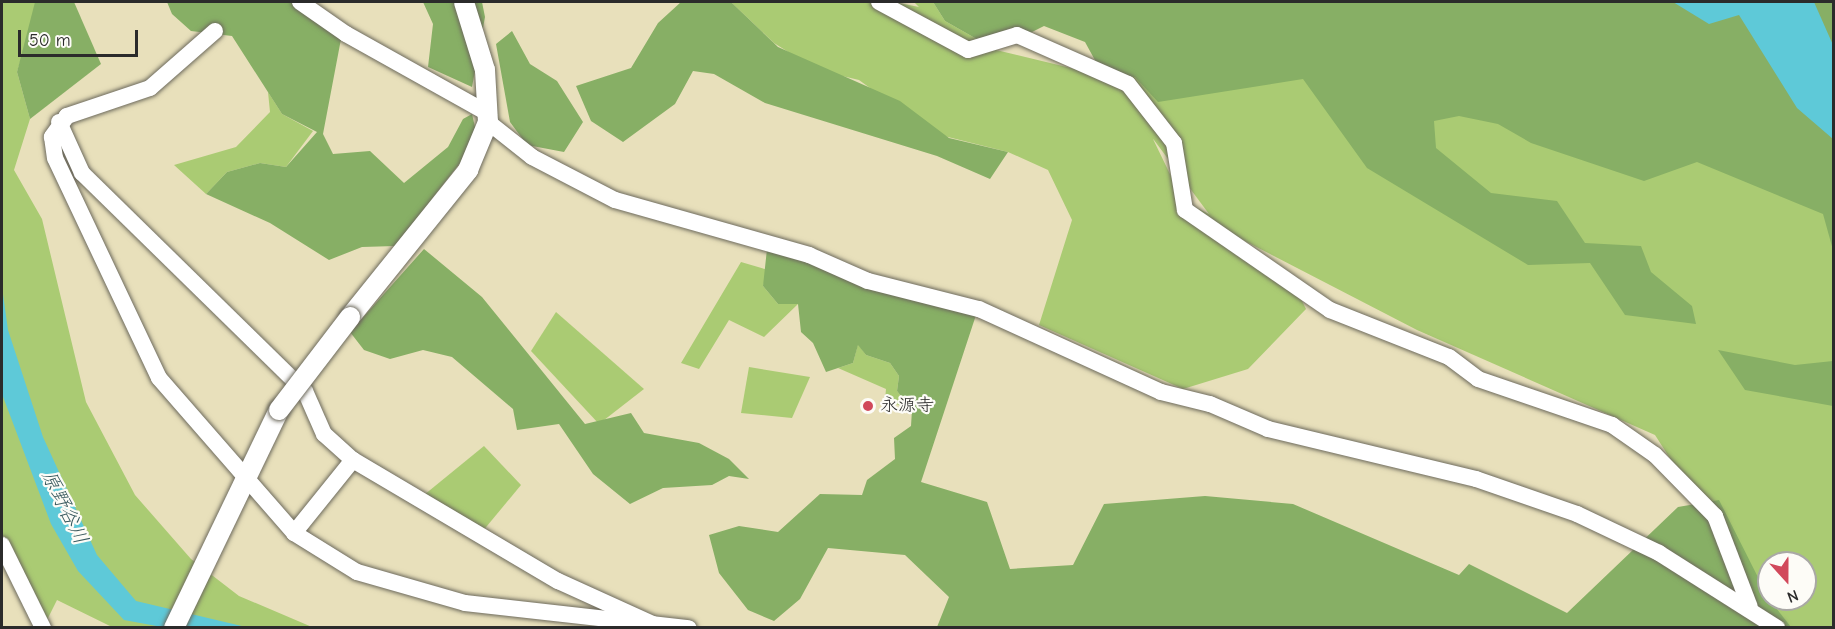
<!DOCTYPE html>
<html>
<head>
<meta charset="utf-8">
<style>
  body { margin:0 }
  #map { position:relative; width:1835px; height:629px; overflow:hidden; background:#e8e0bb; font-family:"Comic Neue","Klee One",sans-serif }
  div>[style] { position:absolute }
  .green>* { inset:0; background:#aacb73 }
  .forest>* { inset:0; background:#87af65 }
  .water>* { inset:0; background:#5ec9d8 }
  .roads { filter:drop-shadow(0 0 2px #6d6a5d) drop-shadow(0 0 2px #6d6a5d) }
  .minor>* { height:16px; margin:-8px; padding:0 8px; transform-origin:8px; border-radius:8px; background:#fff }
  .tertiary>* { height:20px; margin:-10px; padding:0 10px; transform-origin:10px; border-radius:10px; background:#fff }
  .bridges { filter:drop-shadow(0 0 2px #6d6a5d) drop-shadow(0 0 2px #6d6a5d) }
  .tertiary-bridge>* { height:20px; margin:-10px; padding:0 10px; transform-origin:10px; border-radius:10px; background:#fff }
  .dots>* { width:16px; height:16px; translate:-50% -50%; box-sizing:border-box; border:3px solid #fdfcf7; border-radius:50% }
  span { translate:-50% -50%; white-space:nowrap; text-align:center; line-height:1.15; -webkit-text-stroke:4.5px #fdfcf7; paint-order:stroke }
  .poi-label { font-size:18px; color:#2b2b2b }
  .left { translate:0 -50%; text-align:left }
  .water-label { font-size:20px; color:#3a5a5f; font-style:italic }
  .frame { position:absolute; inset:0; border:3px solid #2b2b2b; pointer-events:none }
  .north { position:absolute; left:1757px; top:551px; width:60px; height:60px; box-sizing:border-box; background:#fdfcf7; border:2px solid #a9a8a5; border-radius:50%; rotate:159deg; font-size:16px; font-weight:700; line-height:24px; text-align:center; color:#2b2b2b }
  .north::after { content:''; display:block; margin:auto; width:21px; height:27px; background:#d1495b; clip-path:polygon(50% 0,100% 100%,50% 72%,0 100%) }
  .scale { position:absolute; left:18px; top:30px; width:120px; height:27px; box-sizing:border-box; border:3px solid #2b2b2b; border-top:0; padding-left:8px; font-size:18px; line-height:21px; white-space:nowrap; color:#2b2b2b; -webkit-text-stroke:4px #fdfcf7; paint-order:stroke }
</style>
</head>
<body>
<div id="map">
  <div class="green">
    <i style="clip-path:polygon(2px 2px,38px 2px,17px 72px,30px 119px,14px 170px,42px 219px,86px 402px,135px 495px,191px 559px,239px 596px,312px 627px,112px 627px,57px 600px,46px 622px,2px 535px)"></i>
    <i style="clip-path:polygon(evenodd,731px 2px,894px 2px,919px 7px,914px 2px,933px 2px,945px 21px,996px 50px,1108px 77px,1833px 2px,1833px 627px,1791px 627px,1761px 600px,1655px 435px,1417px 330px,1237px 237px,1295px 287px,1306px 309px,1248px 369px,1183px 389px,1039px 325px,1072px 220px,1048px 170px,1008px 152px,932px 133px,859px 80px,817px 70px,774px 43px,731px 2px,1153px 139px,1154px 140px,1209px 214px,1183px 201px,1153px 139px,731px 2px,1769px 563px,1805px 563px,1805px 599px,1769px 599px,1769px 563px)"></i>
    <i style="clip-path:polygon(268px 92px,282px 114px,313px 131px,286px 167px,260px 163px,227px 172px,206px 194px,174px 165px,236px 147px,270px 112px)"></i>
    <i style="clip-path:polygon(741px 262px,768px 270px,763px 286px,778px 304px,798px 304px,764px 337px,729px 320px,699px 369px,681px 363px)"></i>
    <i style="clip-path:polygon(556px 312px,644px 389px,599px 424px,531px 351px)"></i>
    <i style="clip-path:polygon(858px 344px,866px 355px,890px 363px,899px 376px,897px 391px,912px 410px,885px 400px,886px 389px,838px 368px,853px 363px)"></i>
    <i style="clip-path:polygon(749px 367px,810px 377px,792px 418px,741px 413px)"></i>
    <i style="clip-path:polygon(484px 446px,521px 485px,482px 532px,424px 495px)"></i>
  </div>
  <div class="forest">
    <i style="clip-path:polygon(35px 2px,74px 2px,101px 64px,30px 119px,17px 72px)"></i>
    <i style="clip-path:polygon(167px 2px,296px 2px,341px 39px,323px 134px,333px 154px,370px 151px,404px 183px,448px 147px,463px 119px,472px 114px,478px 140px,395px 246px,362px 247px,329px 260px,270px 223px,206px 194px,227px 172px,260px 163px,286px 167px,317px 132px,282px 114px,232px 36px,191px 31px,172px 14px)"></i>
    <i style="clip-path:polygon(423px 2px,482px 2px,485px 17px,472px 87px,428px 67px,433px 24px)"></i>
    <i style="clip-path:polygon(681px 2px,731px 2px,778px 47px,900px 101px,949px 138px,1008px 152px,990px 179px,937px 156px,765px 103px,714px 74px,693px 71px,675px 104px,623px 142px,591px 121px,576px 86px,631px 68px,658px 23px)"></i>
    <i style="clip-path:polygon(933px 2px,1833px 2px,1833px 250px,1823px 214px,1697px 162px,1644px 181px,1531px 143px,1498px 124px,1459px 116px,1434px 121px,1436px 148px,1491px 193px,1557px 201px,1585px 243px,1641px 246px,1651px 272px,1692px 306px,1696px 324px,1625px 315px,1590px 263px,1528px 265px,1367px 168px,1303px 79px,1158px 102px,1135px 77px,1102px 73px,1085px 42px,1044px 26px,996px 50px,945px 21px)"></i>
    <i style="clip-path:polygon(512px 31px,530px 64px,557px 81px,583px 122px,564px 152px,527px 145px,510px 122px,496px 44px)"></i>
    <i style="clip-path:polygon(424px 249px,482px 297px,585px 424px,631px 413px,644px 433px,699px 443px,729px 459px,749px 479px,729px 476px,712px 485px,663px 488px,630px 504px,593px 474px,559px 424px,517px 430px,513px 409px,452px 357px,423px 350px,390px 359px,364px 350px,350px 332px)"></i>
    <i style="clip-path:polygon(767px 249px,977px 312px,921px 482px,987px 502px,1010px 569px,1073px 565px,1104px 504px,1205px 496px,1293px 504px,1459px 575px,1469px 564px,1567px 613px,1678px 507px,1719px 500px,1769px 599px,1791px 627px,937px 627px,949px 597px,905px 555px,828px 548px,800px 599px,774px 621px,748px 610px,719px 573px,709px 535px,739px 526px,778px 532px,820px 494px,862px 495px,867px 480px,895px 459px,894px 438px,911px 426px,912px 410px,897px 391px,899px 376px,890px 363px,866px 355px,858px 345px,853px 363px,826px 372px,813px 343px,801px 332px,798px 304px,778px 304px,763px 286px)"></i>
    <i style="clip-path:polygon(1718px 350px,1795px 365px,1833px 361px,1833px 406px,1745px 390px)"></i>
  </div>
  <div class="water">
    <i style="clip-path:polygon(1673px 2px,1814px 2px,1833px 45px,1833px 139px,1797px 108px,1739px 15px,1709px 24px)"></i>
    <i style="clip-path:polygon(2px 287px,8px 330px,43px 437px,97px 555px,136px 601px,246px 627px,162px 627px,124px 620px,78px 571px,51px 524px,2px 394px)"></i>
  </div>
  <div class="roads">
    <div class="minor">
      <i style="left:300px;top:2px;width:56px;rotate:34.8deg"></i>
      <i style="left:346px;top:34px;width:164px;rotate:29.2deg"></i>
      <i style="left:879px;top:2px;width:101px;rotate:28.3deg"></i>
      <i style="left:968px;top:50px;width:51px;rotate:-17deg"></i>
      <i style="left:1017px;top:35px;width:121px;rotate:23.8deg"></i>
      <i style="left:1128px;top:84px;width:75px;rotate:52.1deg"></i>
      <i style="left:1174px;top:143px;width:68px;rotate:80.7deg"></i>
      <i style="left:1185px;top:210px;width:176px;rotate:34.6deg"></i>
      <i style="left:1330px;top:310px;width:128px;rotate:21.6deg"></i>
      <i style="left:1449px;top:357px;width:36px;rotate:37deg"></i>
      <i style="left:1478px;top:379px;width:142px;rotate:18.9deg"></i>
      <i style="left:1612px;top:425px;width:52px;rotate:34.9deg"></i>
      <i style="left:1655px;top:455px;width:86px;rotate:45.5deg"></i>
      <i style="left:1715px;top:516px;width:97px;rotate:69deg"></i>
      <i style="left:215px;top:31px;width:86px;rotate:138.8deg"></i>
      <i style="left:150px;top:88px;width:88px;rotate:161.4deg"></i>
      <i style="left:67px;top:116px;width:26px;rotate:126deg"></i>
      <i style="left:52px;top:137px;width:21px;rotate:82deg"></i>
      <i style="left:55px;top:158px;width:243px;rotate:64.7deg"></i>
      <i style="left:159px;top:378px;width:206px;rotate:48.9deg"></i>
      <i style="left:294px;top:533px;width:94px;rotate:-51.1deg"></i>
      <i style="left:59px;top:122px;width:56px;rotate:65.7deg"></i>
      <i style="left:82px;top:173px;width:312px;rotate:44.4deg"></i>
      <i style="left:305px;top:391px;width:47px;rotate:66.2deg"></i>
      <i style="left:324px;top:434px;width:39px;rotate:42deg"></i>
      <i style="left:353px;top:460px;width:238px;rotate:30.6deg"></i>
      <i style="left:558px;top:581px;width:104px;rotate:24.4deg"></i>
      <i style="left:488px;top:122px;width:56px;rotate:38.5deg"></i>
      <i style="left:532px;top:157px;width:93px;rotate:27.4deg"></i>
      <i style="left:615px;top:200px;width:202px;rotate:15.8deg"></i>
      <i style="left:809px;top:255px;width:64px;rotate:23.8deg"></i>
      <i style="left:868px;top:281px;width:114px;rotate:14.2deg"></i>
      <i style="left:979px;top:309px;width:200px;rotate:24.5deg"></i>
      <i style="left:1161px;top:392px;width:50px;rotate:13.8deg"></i>
      <i style="left:1210px;top:404px;width:63px;rotate:23.3deg"></i>
      <i style="left:1268px;top:429px;width:214px;rotate:13.5deg"></i>
      <i style="left:1476px;top:479px;width:107px;rotate:19.1deg"></i>
      <i style="left:1577px;top:514px;width:91px;rotate:25.4deg"></i>
      <i style="left:1659px;top:553px;width:140px;rotate:32.4deg"></i>
      <i style="left:294px;top:533px;width:74px;rotate:31.8deg"></i>
      <i style="left:357px;top:572px;width:112px;rotate:16deg"></i>
      <i style="left:465px;top:603px;width:225px;rotate:6.4deg"></i>
      <i style="left:2px;top:545px;width:93px;rotate:63.7deg"></i>
    </div>
    <div class="tertiary">
      <i style="left:350px;top:317px;width:189px;rotate:-51.2deg"></i>
      <i style="left:468px;top:170px;width:52px;rotate:-67.4deg"></i>
      <i style="left:488px;top:122px;width:52px;rotate:-93.3deg"></i>
      <i style="left:485px;top:70px;width:71px;rotate:-107.2deg"></i>
      <i style="left:174px;top:628px;width:242px;rotate:-64.3deg"></i>
    </div>
  </div>
  <div class="bridges">
    <div class="tertiary-bridge">
      <i style="left:279px;top:410px;width:117px;rotate:-52.6deg"></i>
    </div>
  </div>
  <div class="dots">
    <i style="left:868px;top:406px;background:#d1495b"></i>
  </div>
  <div class="poi-label">
    <span class="left" style="left:880px;top:406px">永源寺</span>
  </div>
  <div class="water-label">
    <span style="left:65px;top:507px;rotate:64deg">原野谷川</span>
  </div>
  <div class="frame"></div>
  <div class="north">N</div>
  <div class="scale">50 m</div>
</div>
</body>
</html>
